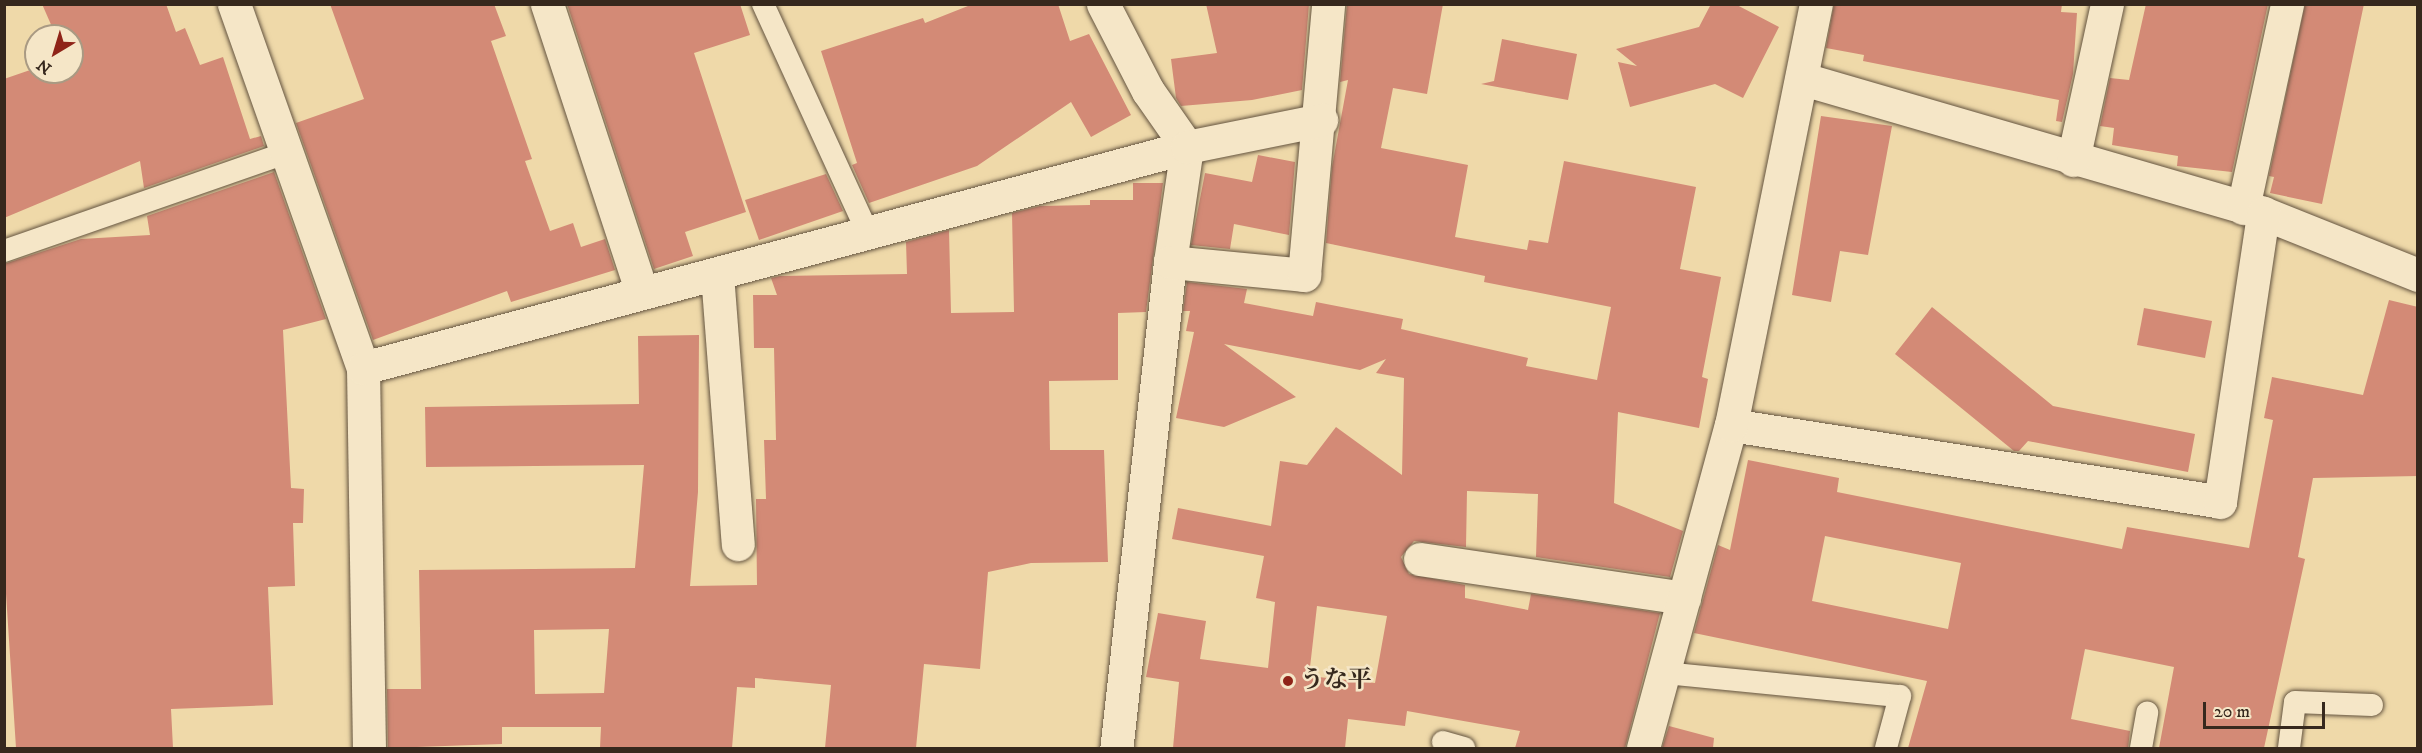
<!DOCTYPE html>
<html>
<head>
<meta charset="utf-8">
<style>
  body { margin:0 }
  #map { position:relative; width:2422px; height:753px; overflow:hidden; background:#efd9a9; font-family:"IM FELL DW Pica","Noto Serif JP",serif }
  div>[style] { position:absolute }
  .building>* { inset:0; background:#d38a76 }
  .roads { filter:drop-shadow(0 0 2px #645440) drop-shadow(0 0 2px #645440) }
  .lane>* { height:22px; margin:-11px; padding:0 11px; transform-origin:11px; border-radius:11px; background:#f5e6c7 }
  .street>* { height:33px; margin:-16.5px; padding:0 16.5px; transform-origin:16.5px; border-radius:16.5px; background:#f5e6c7 }
  .dots>* { width:16px; height:16px; translate:-50% -50%; box-sizing:border-box; border:3px solid #f5e6c7; border-radius:50% }
  span { translate:-50% -50%; white-space:nowrap; text-align:center; line-height:1.15; -webkit-text-stroke:5px #f5e6c7; paint-order:stroke }
  .poi-label { font-size:24px; color:#36281d; font-weight:700 }
  .left { translate:0 -50%; text-align:left }
  .frame { position:absolute; inset:0; border:6px solid #36281d; pointer-events:none }
  .north { position:absolute; left:24px; top:24px; width:60px; height:60px; box-sizing:border-box; background:#f5e6c7; border:2px solid #a99a83; border-radius:50%; rotate:218deg; font-size:16px; font-weight:700; line-height:24px; text-align:center; color:#36281d }
  .north::after { content:''; display:block; margin:auto; width:21px; height:27px; background:#8f2418; clip-path:polygon(50% 0,100% 100%,50% 72%,0 100%) }
  .scale { position:absolute; left:2203px; top:702px; width:122px; height:27px; box-sizing:border-box; border:3px solid #36281d; border-top:0; padding-left:8px; font-size:18px; line-height:21px; white-space:nowrap; color:#36281d; -webkit-text-stroke:4px #f5e6c7; paint-order:stroke }
</style>
</head>
<body>
<div id="map">
  <div class="building">
    <i style="clip-path:polygon(42px 4px,166px 4px,176px 32px,185px 28px,200px 65px,223px 57px,250px 139px,261px 136px,264px 146px,144px 188px,140px 161px,4px 218px,4px 79px,36px 68px,72px 72px,72px 36px,56px 36px)"></i>
    <i style="clip-path:polygon(330px 4px,494px 4px,506px 36px,491px 41px,532px 159px,525px 161px,550px 231px,573px 223px,581px 247px,605px 239px,615px 270px,511px 302px,507px 291px,373px 340px,296px 123px,364px 99px)"></i>
    <i style="clip-path:polygon(567px 4px,740px 4px,750px 35px,694px 53px,746px 212px,685px 232px,693px 256px,654px 269px)"></i>
    <i style="clip-path:polygon(973px 4px,1058px 4px,1070px 41px,1089px 34px,1131px 115px,1091px 137px,1071px 102px,977px 166px,869px 203px,852px 165px,857px 163px,821px 51px,923px 18px,925px 23px)"></i>
    <i style="clip-path:polygon(1206px 4px,1309px 4px,1302px 90px,1252px 100px,1181px 106px,1176px 98px,1171px 59px,1217px 53px)"></i>
    <i style="clip-path:polygon(evenodd,1347px 4px,1443px 4px,1427px 94px,1393px 88px,1381px 148px,1468px 165px,1455px 237px,1527px 250px,1529px 240px,1548px 243px,1564px 161px,1696px 187px,1680px 269px,1721px 277px,1702px 377px,1708px 379px,1699px 428px,1618px 412px,1614px 503px,1683px 531px,1670px 577px,1536px 557px,1538px 494px,1467px 491px,1466px 547px,1414px 541px,1401px 557px,1409px 574px,1465px 585px,1465px 598px,1528px 610px,1531px 594px,1660px 613px,1625px 748px,1515px 748px,1520px 731px,1407px 711px,1405px 726px,1348px 719px,1345px 748px,1173px 748px,1179px 682px,1146px 677px,1158px 613px,1206px 621px,1200px 659px,1268px 668px,1275px 602px,1256px 598px,1264px 556px,1172px 539px,1178px 508px,1271px 526px,1280px 461px,1307px 465px,1336px 427px,1402px 475px,1404px 378px,1376px 373px,1386px 359px,1360px 370px,1224px 344px,1296px 397px,1224px 427px,1176px 418px,1194px 332px,1186px 331px,1190px 311px,1183px 311px,1187px 282px,1247px 289px,1244px 303px,1313px 316px,1316px 302px,1403px 319px,1401px 329px,1528px 358px,1526px 366px,1597px 380px,1611px 307px,1484px 282px,1485px 276px,1326px 243px,1332px 167px,1348px 80px,1340px 82px,1347px 4px,1317px 606px,1387px 616px,1375px 683px,1309px 676px,1317px 606px)"></i>
    <i style="clip-path:polygon(1711px 4px,1735px 4px,1779px 27px,1743px 98px,1715px 84px,1630px 107px,1618px 62px,1637px 66px,1616px 49px,1699px 27px)"></i>
    <i style="clip-path:polygon(1834px 4px,2062px 4px,2061px 12px,2077px 13px,2073px 74px,2062px 122px,2056px 121px,2059px 100px,1863px 61px,1864px 55px,1826px 48px)"></i>
    <i style="clip-path:polygon(2146px 4px,2268px 4px,2232px 172px,2177px 166px,2178px 156px,2112px 145px,2114px 128px,2100px 126px,2110px 78px,2129px 80px)"></i>
    <i style="clip-path:polygon(2305px 4px,2364px 4px,2322px 204px,2270px 193px,2274px 177px,2269px 176px)"></i>
    <i style="clip-path:polygon(1502px 39px,1577px 54px,1568px 100px,1481px 84px,1494px 81px)"></i>
    <i style="clip-path:polygon(1821px 116px,1892px 126px,1868px 255px,1840px 251px,1831px 302px,1792px 295px)"></i>
    <i style="clip-path:polygon(1258px 155px,1295px 162px,1289px 235px,1234px 224px,1230px 249px,1191px 245px,1205px 173px,1252px 182px)"></i>
    <i style="clip-path:polygon(274px 172px,326px 319px,283px 330px,291px 488px,304px 489px,303px 523px,293px 523px,295px 586px,268px 587px,273px 705px,171px 709px,173px 748px,16px 748px,4px 563px,4px 264px,81px 239px,150px 235px,147px 216px)"></i>
    <i style="clip-path:polygon(826px 174px,843px 211px,759px 240px,745px 200px)"></i>
    <i style="clip-path:polygon(evenodd,1133px 183px,1163px 183px,1146px 312px,1118px 313px,1118px 380px,1049px 381px,1050px 450px,1104px 450px,1108px 562px,1031px 563px,988px 572px,980px 669px,924px 664px,916px 748px,825px 748px,831px 685px,755px 678px,755px 688px,737px 687px,732px 748px,600px 748px,601px 727px,502px 727px,502px 744px,388px 748px,387px 689px,421px 689px,419px 570px,635px 568px,644px 465px,426px 467px,425px 407px,639px 404px,638px 336px,699px 335px,698px 492px,690px 586px,757px 585px,756px 499px,766px 499px,764px 440px,776px 440px,774px 348px,754px 348px,753px 295px,777px 295px,771px 278px,780px 276px,907px 274px,906px 242px,949px 230px,951px 313px,1014px 312px,1012px 213px,1040px 206px,1090px 205px,1090px 200px,1133px 200px,1133px 183px,609px 629px,604px 693px,535px 694px,534px 630px,609px 629px)"></i>
    <i style="clip-path:polygon(evenodd,2389px 300px,2418px 307px,2418px 476px,2313px 478px,2298px 557px,2305px 559px,2264px 748px,2159px 748px,2174px 667px,2085px 649px,2071px 719px,2130px 731px,2128px 748px,1908px 748px,1927px 681px,1694px 633px,1718px 545px,1730px 550px,1748px 460px,1839px 478px,1837px 492px,2122px 549px,2127px 527px,2249px 548px,2273px 420px,2264px 418px,2272px 377px,2363px 395px,2389px 300px,1825px 536px,1961px 563px,1948px 629px,1812px 601px,1825px 536px)"></i>
    <i style="clip-path:polygon(1932px 307px,2053px 406px,2195px 434px,2188px 472px,2028px 441px,2019px 451px,2014px 451px,1895px 354px)"></i>
    <i style="clip-path:polygon(2144px 308px,2212px 321px,2205px 358px,2137px 345px)"></i>
    <i style="clip-path:polygon(1669px 726px,1714px 738px,1713px 748px,1662px 748px)"></i>
  </div>
  <div class="roads">
    <div class="lane">
      <i style="left:763px;top:4px;width:252px;rotate:65.4deg"></i>
      <i style="left:4px;top:251px;width:299px;rotate:-19.2deg"></i>
      <i style="left:1664px;top:673px;width:237px;rotate:5.6deg"></i>
      <i style="left:1900px;top:696px;width:54px;rotate:105.1deg"></i>
      <i style="left:1443px;top:742px;width:22px;rotate:16deg"></i>
      <i style="left:2141px;top:748px;width:36px;rotate:-80deg"></i>
      <i style="left:2289px;top:748px;width:46px;rotate:-82.6deg"></i>
      <i style="left:2295px;top:702px;width:77px;rotate:2.2deg"></i>
    </div>
    <div class="street">
      <i style="left:234px;top:4px;width:386px;rotate:70.5deg"></i>
      <i style="left:363px;top:368px;width:380px;rotate:89.1deg"></i>
      <i style="left:547px;top:4px;width:304px;rotate:71.8deg"></i>
      <i style="left:1103px;top:4px;width:98px;rotate:62.7deg"></i>
      <i style="left:1148px;top:91px;width:68px;rotate:55.1deg"></i>
      <i style="left:1187px;top:147px;width:116px;rotate:98.4deg"></i>
      <i style="left:1170px;top:262px;width:489px;rotate:96.3deg"></i>
      <i style="left:1803px;top:79px;width:479px;rotate:16.2deg"></i>
      <i style="left:2263px;top:213px;width:167px;rotate:21.8deg"></i>
      <i style="left:2073px;top:160px;width:160px;rotate:-77.7deg"></i>
      <i style="left:2243px;top:208px;width:209px;rotate:-77.8deg"></i>
      <i style="left:1170px;top:262px;width:135px;rotate:5.5deg"></i>
      <i style="left:1304px;top:275px;width:272px;rotate:-84.9deg"></i>
      <i style="left:717px;top:274px;width:271px;rotate:85.6deg"></i>
      <i style="left:363px;top:368px;width:853px;rotate:-15.01deg"></i>
      <i style="left:1187px;top:147px;width:137px;rotate:-11.4deg"></i>
      <i style="left:1731px;top:425px;width:495px;rotate:8.9deg"></i>
      <i style="left:2220px;top:502px;width:292px;rotate:-81.5deg"></i>
      <i style="left:1420px;top:559px;width:267px;rotate:8.4deg"></i>
      <i style="left:1643px;top:748px;width:335px;rotate:-74.8deg"></i>
      <i style="left:1731px;top:425px;width:429px;rotate:-78.6deg"></i>
    </div>
  </div>
  <div class="dots">
    <i style="left:1288px;top:681px;background:#8f2418"></i>
  </div>
  <div class="poi-label">
    <span class="left" style="left:1300px;top:681px">うな平</span>
  </div>
  <div class="frame"></div>
  <div class="north">N</div>
  <div class="scale">20 m</div>
</div>
</body>
</html>
